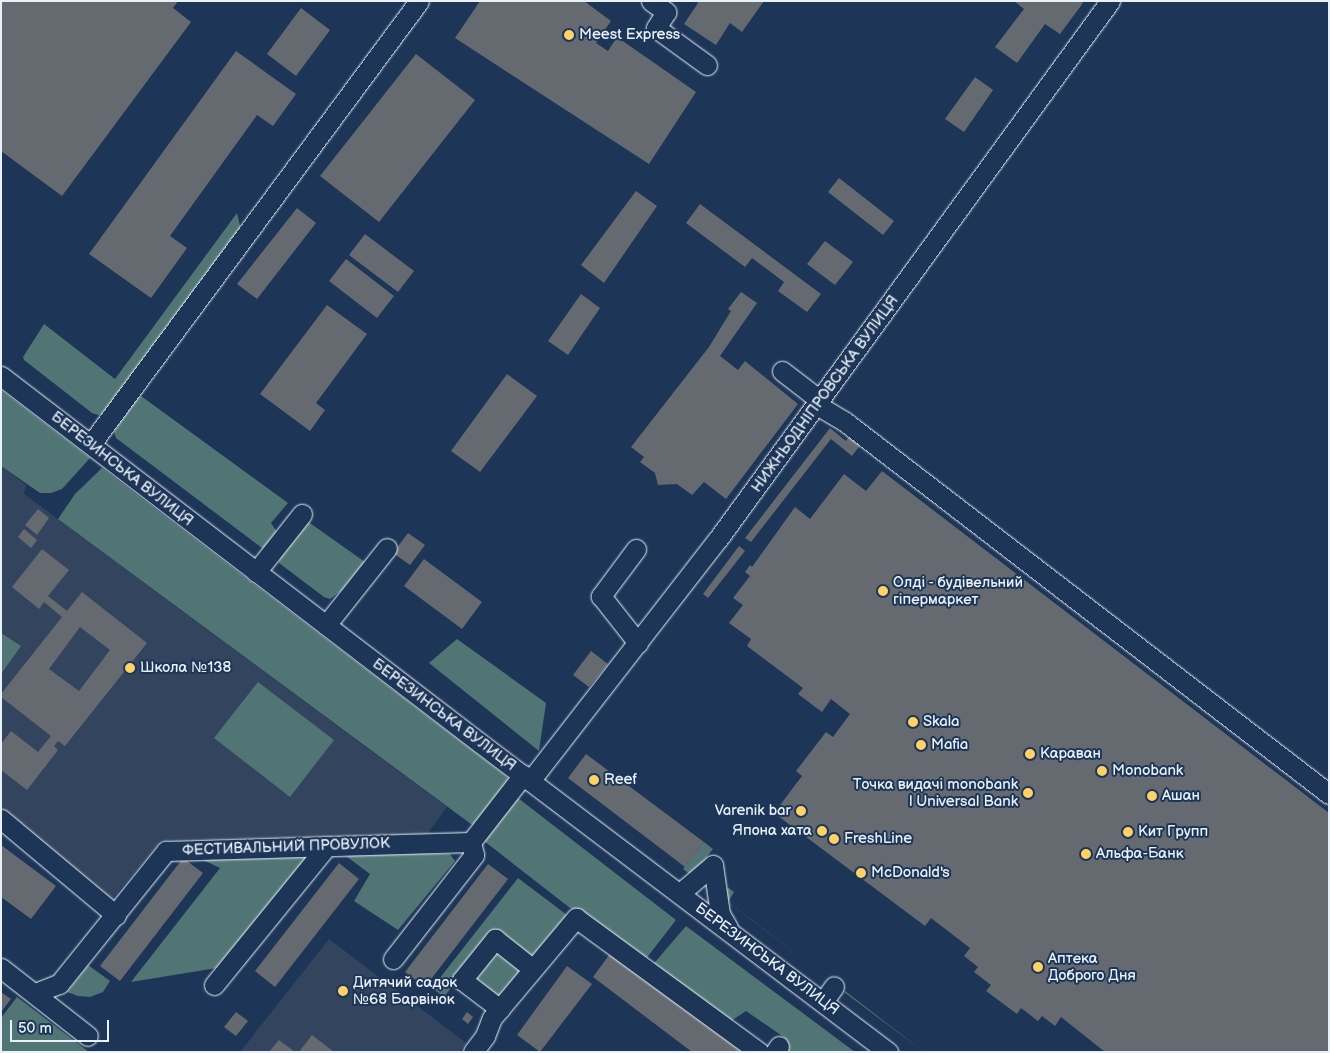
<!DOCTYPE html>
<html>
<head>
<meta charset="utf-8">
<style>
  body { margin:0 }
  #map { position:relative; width:1330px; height:1053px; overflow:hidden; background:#1d3557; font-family:"Balsamiq Sans",sans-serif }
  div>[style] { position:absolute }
  .built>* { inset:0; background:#33455e }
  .green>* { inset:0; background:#517474 }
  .building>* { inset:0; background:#656a70 }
  .roads { filter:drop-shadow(0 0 1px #e8f1f8) drop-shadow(0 0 1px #e8f1f8) }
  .minor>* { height:19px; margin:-9.5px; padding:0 9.5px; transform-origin:9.5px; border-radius:9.5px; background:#1d3557 }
  .dots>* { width:14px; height:14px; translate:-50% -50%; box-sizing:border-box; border:2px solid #1d3557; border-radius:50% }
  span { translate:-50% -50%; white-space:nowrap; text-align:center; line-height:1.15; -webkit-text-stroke:4px #1d3557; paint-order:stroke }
  .poi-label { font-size:15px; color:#e8f1f8 }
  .left { translate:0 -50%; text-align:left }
  .right { translate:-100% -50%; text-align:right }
  .street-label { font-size:15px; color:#e8f1f8 }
  .frame { position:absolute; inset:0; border:2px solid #e8f1f8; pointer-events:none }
  .scale { position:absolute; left:10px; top:1020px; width:99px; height:22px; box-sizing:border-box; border:2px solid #e8f1f8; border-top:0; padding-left:6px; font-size:15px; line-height:18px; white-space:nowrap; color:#e8f1f8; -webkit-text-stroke:4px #1d3557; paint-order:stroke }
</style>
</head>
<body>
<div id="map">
  <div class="built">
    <i style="clip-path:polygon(1px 466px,26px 485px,24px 494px,447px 807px,427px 834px,162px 840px,111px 900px,1px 808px)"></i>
    <i style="clip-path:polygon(329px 939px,466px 1043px,459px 1052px,240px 1052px)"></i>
  </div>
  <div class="green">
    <i style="clip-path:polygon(237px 213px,241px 230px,104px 413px,98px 415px,92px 413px,24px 360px,23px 357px,44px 324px,115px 379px)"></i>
    <i style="clip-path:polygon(1px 390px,90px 458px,62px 489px,51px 493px,40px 493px,1px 466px)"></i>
    <i style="clip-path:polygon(141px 396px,288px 503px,271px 523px,277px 532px,266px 551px,116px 438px,114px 432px,117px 424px,132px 402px)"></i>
    <i style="clip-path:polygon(102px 468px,506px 776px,510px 783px,475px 827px,58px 519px,75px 494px)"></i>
    <i style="clip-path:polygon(307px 521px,365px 562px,345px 588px,330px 599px,324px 597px,279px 563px,280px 558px)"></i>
    <i style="clip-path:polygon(1px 633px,21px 646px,1px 674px)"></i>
    <i style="clip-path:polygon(457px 639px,546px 703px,539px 751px,429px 663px)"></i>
    <i style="clip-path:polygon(258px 682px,334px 740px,290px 797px,214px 738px)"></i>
    <i style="clip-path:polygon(518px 798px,676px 920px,642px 964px,484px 841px)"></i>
    <i style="clip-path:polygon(704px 842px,713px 849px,692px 876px,683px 869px)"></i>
    <i style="clip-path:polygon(350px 851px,450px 854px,455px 861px,398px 930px,354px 901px,370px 874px,346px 856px)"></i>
    <i style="clip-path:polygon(312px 853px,223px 967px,131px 982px,220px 868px,201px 859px)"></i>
    <i style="clip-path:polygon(518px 878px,567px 915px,531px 961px,494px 933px,444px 997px,432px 988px)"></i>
    <i style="clip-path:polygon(729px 888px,734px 892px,728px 902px,827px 977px,725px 900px,726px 889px)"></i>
    <i style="clip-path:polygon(686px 926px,855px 1052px,791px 1052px,780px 1044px,785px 1038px,746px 1011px,728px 1023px,650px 968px)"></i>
    <i style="clip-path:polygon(497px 950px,523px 971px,499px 1000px,473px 979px)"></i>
    <i style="clip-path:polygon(88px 965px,110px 981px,103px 992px,90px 997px,78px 996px,67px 992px)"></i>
    <i style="clip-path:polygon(845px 991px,924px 1052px,844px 992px)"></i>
    <i style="clip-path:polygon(17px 997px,89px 1052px,1px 1052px,1px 1018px)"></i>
  </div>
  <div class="building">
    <i style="clip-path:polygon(1px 1px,178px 1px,173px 8px,191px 22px,62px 196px,1px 151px)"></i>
    <i style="clip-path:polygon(480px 1px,584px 1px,611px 21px,596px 43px,608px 51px,617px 37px,696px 92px,649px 164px,455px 38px)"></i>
    <i style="clip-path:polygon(696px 1px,764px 1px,742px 32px,730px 23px,716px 45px,684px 24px,698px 3px)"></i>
    <i style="clip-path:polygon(1014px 1px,1081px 1px,1083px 3px,1060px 34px,1045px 24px,1017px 63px,995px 47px,1024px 9px)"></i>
    <i style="clip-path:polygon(301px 8px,330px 30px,296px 76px,267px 54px)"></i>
    <i style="clip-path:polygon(236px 51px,296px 94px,273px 126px,257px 115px,170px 236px,187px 248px,151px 298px,89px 254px)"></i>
    <i style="clip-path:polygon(416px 54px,475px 100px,379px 222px,320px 176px)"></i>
    <i style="clip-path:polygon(975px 77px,993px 90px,964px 132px,945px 119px)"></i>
    <i style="clip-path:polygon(839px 178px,894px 221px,883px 235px,828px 192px)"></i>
    <i style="clip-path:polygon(636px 191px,657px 206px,604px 283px,581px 265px)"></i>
    <i style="clip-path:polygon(700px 204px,821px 294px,807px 312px,778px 291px,784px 282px,752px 258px,745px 267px,686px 223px)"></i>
    <i style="clip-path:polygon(297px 208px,316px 223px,257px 299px,237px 284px)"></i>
    <i style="clip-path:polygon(365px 234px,414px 271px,398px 292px,349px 255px)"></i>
    <i style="clip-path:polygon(825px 241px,853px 262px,835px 285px,807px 264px)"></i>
    <i style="clip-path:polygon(346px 259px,394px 296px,377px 318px,329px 281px)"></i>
    <i style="clip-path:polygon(741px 292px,757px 303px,720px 356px,738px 370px,745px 361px,798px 404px,726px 499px,704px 482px,692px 495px,677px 484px,658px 485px,655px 473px,640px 462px,644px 457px,631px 447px,709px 347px,731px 311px,728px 309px)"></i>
    <i style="clip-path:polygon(581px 294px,600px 308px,568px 355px,548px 341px)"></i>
    <i style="clip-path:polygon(327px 305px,367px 334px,316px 403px,325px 410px,310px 431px,260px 394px)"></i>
    <i style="clip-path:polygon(507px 374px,537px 396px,480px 472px,451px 451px)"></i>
    <i style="clip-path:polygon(830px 428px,846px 441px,850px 435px,861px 444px,852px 456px,831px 439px,751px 542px,745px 538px)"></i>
    <i style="clip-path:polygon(882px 471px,1329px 813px,1329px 1052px,1105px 1052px,1061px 1017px,1055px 1026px,1042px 1016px,1038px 1021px,1021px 1008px,1017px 1014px,986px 991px,991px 985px,974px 972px,978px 967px,964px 956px,970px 948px,931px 918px,925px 926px,774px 813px,802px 776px,796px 771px,826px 732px,833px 737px,850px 714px,831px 699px,822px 712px,798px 694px,803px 688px,747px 646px,751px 639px,729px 623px,743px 605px,733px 598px,750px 576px,745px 572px,750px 565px,752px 567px,795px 507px,810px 519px,844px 474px,866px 491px)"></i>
    <i style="clip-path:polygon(38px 509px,49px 518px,37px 535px,25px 525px)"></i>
    <i style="clip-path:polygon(24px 529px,37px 540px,31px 548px,18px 537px)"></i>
    <i style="clip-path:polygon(408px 533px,425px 545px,410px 565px,393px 553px)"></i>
    <i style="clip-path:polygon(739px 546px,745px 551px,708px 598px,703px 594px)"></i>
    <i style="clip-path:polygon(evenodd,42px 549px,69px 570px,48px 596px,67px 611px,82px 592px,147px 643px,65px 746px,58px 741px,54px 746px,58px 750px,27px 790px,1px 770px,1px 744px,11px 731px,38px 752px,51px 736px,1px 697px,1px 694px,62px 617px,44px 602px,39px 609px,12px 587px,42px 549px,80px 627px,110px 650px,79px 691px,49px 669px,80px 627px)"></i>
    <i style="clip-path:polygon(424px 559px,482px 602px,462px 629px,404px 586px)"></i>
    <i style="clip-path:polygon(591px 651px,608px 664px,589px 687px,573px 675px)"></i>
    <i style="clip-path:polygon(586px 754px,704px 842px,685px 867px,568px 778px)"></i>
    <i style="clip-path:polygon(1px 845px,56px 886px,31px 919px,1px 897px)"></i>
    <i style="clip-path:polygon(183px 858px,203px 873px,120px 981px,100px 966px)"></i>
    <i style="clip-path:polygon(339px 863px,359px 879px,275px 987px,255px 971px)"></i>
    <i style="clip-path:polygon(488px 864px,508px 879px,425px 987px,405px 972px)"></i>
    <i style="clip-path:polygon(612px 951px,745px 1052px,692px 1052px,593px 977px)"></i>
    <i style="clip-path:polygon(567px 966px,592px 984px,540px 1052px,517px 1035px)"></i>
    <i style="clip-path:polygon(1px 992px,11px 999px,1px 1012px)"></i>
    <i style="clip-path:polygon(236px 1012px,248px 1021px,236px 1036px,224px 1027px)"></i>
    <i style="clip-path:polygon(467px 1012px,473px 1017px,468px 1024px,462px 1019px)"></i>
    <i style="clip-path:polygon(312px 1035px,334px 1052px,299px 1052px)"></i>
    <i style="clip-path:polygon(279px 1040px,295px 1052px,269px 1052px)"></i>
  </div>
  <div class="roads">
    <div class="minor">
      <i style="left:651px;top:1px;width:19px;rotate:36deg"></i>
      <i style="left:666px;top:12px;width:19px;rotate:122deg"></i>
      <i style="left:656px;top:28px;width:63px;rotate:36deg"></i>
      <i style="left:782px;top:371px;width:49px;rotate:37.6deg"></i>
      <i style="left:1px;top:376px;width:603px;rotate:37.46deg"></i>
      <i style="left:480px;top:743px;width:512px;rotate:37.14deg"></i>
      <i style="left:817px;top:405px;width:31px;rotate:31deg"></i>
      <i style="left:844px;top:421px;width:612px;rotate:37.56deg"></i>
      <i style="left:91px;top:444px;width:551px;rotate:-53.48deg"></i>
      <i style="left:636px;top:549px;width:59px;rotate:126.7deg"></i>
      <i style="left:601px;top:596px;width:60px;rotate:51.8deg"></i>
      <i style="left:256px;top:572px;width:74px;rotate:-51.6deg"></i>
      <i style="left:326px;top:625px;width:98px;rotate:-51.6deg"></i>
      <i style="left:530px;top:781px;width:306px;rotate:-52.2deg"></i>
      <i style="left:718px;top:539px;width:666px;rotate:-53.92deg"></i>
      <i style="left:1px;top:819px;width:150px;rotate:39.9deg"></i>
      <i style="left:713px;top:865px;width:49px;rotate:81.9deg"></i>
      <i style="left:720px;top:914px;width:16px;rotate:60deg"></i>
      <i style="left:680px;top:893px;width:43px;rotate:-40.3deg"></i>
      <i style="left:393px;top:959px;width:132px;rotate:-52.1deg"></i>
      <i style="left:474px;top:855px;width:13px;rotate:-103deg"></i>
      <i style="left:1px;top:968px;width:110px;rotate:38deg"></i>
      <i style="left:214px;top:985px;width:179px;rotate:-50.9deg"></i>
      <i style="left:35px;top:993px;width:26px;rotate:-21deg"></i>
      <i style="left:59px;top:984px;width:171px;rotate:-51.2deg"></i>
      <i style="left:166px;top:851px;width:305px;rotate:-1.7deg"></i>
      <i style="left:471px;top:842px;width:85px;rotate:-52.2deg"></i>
      <i style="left:823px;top:1002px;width:19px;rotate:-55deg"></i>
      <i style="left:500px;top:1009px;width:48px;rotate:-142.7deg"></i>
      <i style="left:462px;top:980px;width:53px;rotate:-51.2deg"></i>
      <i style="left:495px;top:939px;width:48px;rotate:38.3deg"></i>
      <i style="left:473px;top:1052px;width:20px;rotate:-53deg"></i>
      <i style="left:485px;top:1036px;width:19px;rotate:-69deg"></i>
      <i style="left:492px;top:1018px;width:131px;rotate:-50deg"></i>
      <i style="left:576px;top:918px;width:227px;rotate:36.2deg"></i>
      <i style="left:775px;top:1052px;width:7px;rotate:-56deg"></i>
    </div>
  </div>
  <div class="dots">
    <i style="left:569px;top:35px;background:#ffd166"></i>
    <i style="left:883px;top:591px;background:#ffd166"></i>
    <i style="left:130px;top:668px;background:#ffd166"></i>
    <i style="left:913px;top:722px;background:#ffd166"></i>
    <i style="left:921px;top:745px;background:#ffd166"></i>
    <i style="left:1030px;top:754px;background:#ffd166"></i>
    <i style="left:1102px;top:771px;background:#ffd166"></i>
    <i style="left:594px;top:780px;background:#ffd166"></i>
    <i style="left:1028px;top:793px;background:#ffd166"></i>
    <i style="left:1152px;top:796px;background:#ffd166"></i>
    <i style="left:801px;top:811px;background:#ffd166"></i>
    <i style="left:822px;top:831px;background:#ffd166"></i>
    <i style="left:1128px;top:832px;background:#ffd166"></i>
    <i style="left:834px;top:839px;background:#ffd166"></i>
    <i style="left:1086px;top:854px;background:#ffd166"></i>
    <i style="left:861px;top:873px;background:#ffd166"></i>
    <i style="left:1038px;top:967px;background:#ffd166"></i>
    <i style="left:343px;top:991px;background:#ffd166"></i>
  </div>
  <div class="poi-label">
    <span class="left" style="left:579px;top:35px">Meest Express</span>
    <span class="left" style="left:893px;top:591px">Олді - будівельний<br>гіпермаркет</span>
    <span class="left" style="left:140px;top:668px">Школа №138</span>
    <span class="left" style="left:923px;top:722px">Skala</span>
    <span class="left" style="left:931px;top:745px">Mafia</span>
    <span class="left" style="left:1040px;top:754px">Караван</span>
    <span class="left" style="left:1112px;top:771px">Monobank</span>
    <span class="left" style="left:604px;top:780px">Reef</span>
    <span class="right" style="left:1018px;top:793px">Точка видачі monobank<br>| Universal Bank</span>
    <span class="left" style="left:1162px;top:796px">Ашан</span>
    <span class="right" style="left:791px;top:811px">Varenik bar</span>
    <span class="right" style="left:812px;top:831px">Япона хата</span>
    <span class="left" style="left:1138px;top:832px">Кит Групп</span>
    <span class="left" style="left:844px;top:839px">FreshLine</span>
    <span class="left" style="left:1096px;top:854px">Альфа-Банк</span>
    <span class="left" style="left:871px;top:873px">McDonald's</span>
    <span class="left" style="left:1048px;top:967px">Аптека<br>Доброго Дня</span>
    <span class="left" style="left:353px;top:991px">Дитячий садок<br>№68 Барвінок</span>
  </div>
  <div class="street-label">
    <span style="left:825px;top:394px;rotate:-54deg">НИЖНЬОДНІПРОВСЬКА ВУЛИЦЯ</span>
    <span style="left:122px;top:469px;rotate:38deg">БЕРЕЗИНСЬКА ВУЛИЦЯ</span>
    <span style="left:444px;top:715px;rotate:37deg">БЕРЕЗИНСЬКА ВУЛИЦЯ</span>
    <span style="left:286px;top:847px;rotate:-2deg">ФЕСТИВАЛЬНИЙ ПРОВУЛОК</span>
    <span style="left:767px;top:959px;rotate:37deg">БЕРЕЗИНСЬКА ВУЛИЦЯ</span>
  </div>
  <div class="frame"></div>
  <div class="scale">50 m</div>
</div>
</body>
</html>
